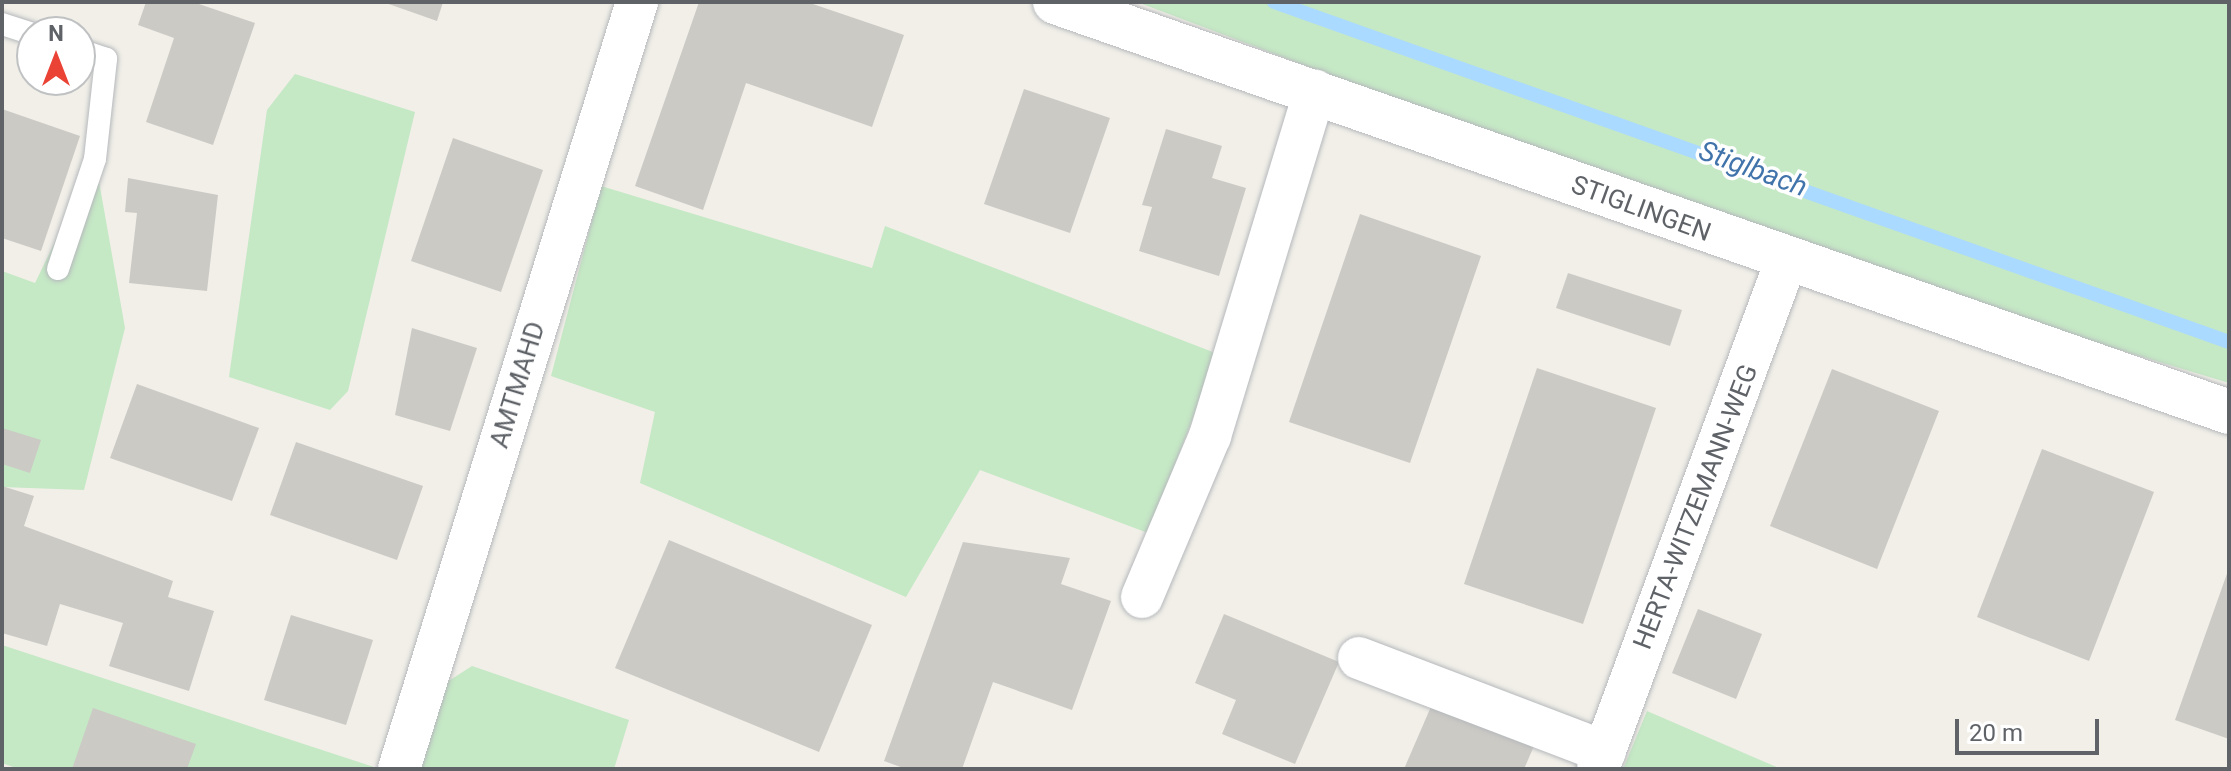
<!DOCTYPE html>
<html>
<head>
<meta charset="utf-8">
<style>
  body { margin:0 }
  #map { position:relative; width:2231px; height:771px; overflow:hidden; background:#f1efe8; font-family:Roboto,sans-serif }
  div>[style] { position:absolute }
  .green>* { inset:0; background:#c5e8c5 }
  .stream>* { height:14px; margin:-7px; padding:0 7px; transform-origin:7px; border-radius:7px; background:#aadaff }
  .building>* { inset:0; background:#cccac5 }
  .roads { filter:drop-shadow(0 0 2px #b5b8bc) drop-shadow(0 0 2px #b5b8bc) }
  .service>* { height:22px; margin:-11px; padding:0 11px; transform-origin:11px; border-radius:11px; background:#fff }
  .minor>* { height:42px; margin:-21px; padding:0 21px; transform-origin:21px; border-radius:21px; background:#fff }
  .secondary>* { height:44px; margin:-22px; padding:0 22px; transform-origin:22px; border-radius:22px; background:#fff }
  span { translate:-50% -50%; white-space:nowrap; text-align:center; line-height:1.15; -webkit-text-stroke:7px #fff; paint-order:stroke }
  .street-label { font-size:26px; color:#5f6368 }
  .water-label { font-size:28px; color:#4174aa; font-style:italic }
  .frame { position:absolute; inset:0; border:4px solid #5f6368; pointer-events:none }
  .north { position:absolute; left:16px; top:16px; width:80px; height:80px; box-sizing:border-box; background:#fff; border:2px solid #bfc1c3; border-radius:50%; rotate:0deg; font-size:22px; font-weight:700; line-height:32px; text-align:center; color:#5f6368 }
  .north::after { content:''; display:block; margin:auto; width:28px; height:36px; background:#ea4335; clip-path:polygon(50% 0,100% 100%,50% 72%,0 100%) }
  .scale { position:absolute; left:1955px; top:719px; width:144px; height:36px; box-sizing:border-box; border:4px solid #5f6368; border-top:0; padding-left:10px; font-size:24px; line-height:28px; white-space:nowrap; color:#5f6368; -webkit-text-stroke:6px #fff; paint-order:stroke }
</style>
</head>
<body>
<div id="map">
  <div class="green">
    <i style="clip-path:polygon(1137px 2px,2229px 2px,2229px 383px,1806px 255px)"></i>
    <i style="clip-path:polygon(295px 74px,415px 112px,348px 391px,330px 410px,229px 377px,267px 110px)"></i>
    <i style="clip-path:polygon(95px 159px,125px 328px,84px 490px,2px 487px,2px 271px,35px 283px)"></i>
    <i style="clip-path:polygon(601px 186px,872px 268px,885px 226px,1218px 354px,1148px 533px,980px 470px,906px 597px,640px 483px,655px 412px,551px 376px)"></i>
    <i style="clip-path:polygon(2px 645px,380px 769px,19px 769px,2px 763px)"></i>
    <i style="clip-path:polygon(472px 666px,629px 720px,614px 769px,417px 769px,447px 682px)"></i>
    <i style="clip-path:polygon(1647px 711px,1781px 769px,1623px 769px)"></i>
  </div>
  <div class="stream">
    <i style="left:1274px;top:2px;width:1014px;rotate:19.6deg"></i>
  </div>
  <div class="building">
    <i style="clip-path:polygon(146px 2px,193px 2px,255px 23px,213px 145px,146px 122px,174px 38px,138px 25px)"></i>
    <i style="clip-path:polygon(383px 2px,443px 2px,437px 21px)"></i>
    <i style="clip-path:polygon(699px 2px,807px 2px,904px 35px,872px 127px,746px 83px,703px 210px,635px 186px)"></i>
    <i style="clip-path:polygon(1024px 89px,1110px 118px,1070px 233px,984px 204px)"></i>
    <i style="clip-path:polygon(2px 109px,80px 136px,41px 251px,2px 238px)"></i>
    <i style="clip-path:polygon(1166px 129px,1222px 146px,1212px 178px,1246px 188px,1219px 276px,1139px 251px,1152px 207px,1142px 205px)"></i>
    <i style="clip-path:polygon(453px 138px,543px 170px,501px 292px,411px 261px)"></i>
    <i style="clip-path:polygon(128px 178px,218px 195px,207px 291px,129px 283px,137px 213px,125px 212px)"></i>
    <i style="clip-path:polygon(1360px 214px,1481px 256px,1410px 463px,1289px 422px)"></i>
    <i style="clip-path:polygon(1568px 273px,1682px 310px,1670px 346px,1556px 308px)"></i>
    <i style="clip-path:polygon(412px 328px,477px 348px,450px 431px,395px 415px)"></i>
    <i style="clip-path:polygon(1537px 368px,1656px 408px,1583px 624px,1464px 584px)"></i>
    <i style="clip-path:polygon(1832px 369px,1939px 411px,1877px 569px,1770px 526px)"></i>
    <i style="clip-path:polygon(137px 384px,259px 428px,232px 501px,110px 458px)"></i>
    <i style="clip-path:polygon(2px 428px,41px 440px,30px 473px,2px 464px)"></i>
    <i style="clip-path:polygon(296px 442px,423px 486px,397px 560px,270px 515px)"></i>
    <i style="clip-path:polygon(2042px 449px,2154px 492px,2089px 661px,1977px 617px)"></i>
    <i style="clip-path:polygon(2px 486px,34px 496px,24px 526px,173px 581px,168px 597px,214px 611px,189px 691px,109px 666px,123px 623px,60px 604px,47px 646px,2px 633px)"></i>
    <i style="clip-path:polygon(669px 540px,872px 625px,819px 752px,615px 668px)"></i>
    <i style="clip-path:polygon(963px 542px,1070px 558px,1061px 584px,1111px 601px,1072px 710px,993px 682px,962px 769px,906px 769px,884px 761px)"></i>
    <i style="clip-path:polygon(2229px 568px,2229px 739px,2175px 720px)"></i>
    <i style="clip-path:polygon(1698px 609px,1762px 634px,1736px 699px,1672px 673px)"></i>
    <i style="clip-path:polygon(1224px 614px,1339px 662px,1295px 764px,1222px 734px,1236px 700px,1195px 683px)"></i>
    <i style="clip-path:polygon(291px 615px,373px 640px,346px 725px,264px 700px)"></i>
    <i style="clip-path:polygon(1433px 702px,1534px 746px,1524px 769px,1404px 769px)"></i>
    <i style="clip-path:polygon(93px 708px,196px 744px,187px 769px,72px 769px)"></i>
  </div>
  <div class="roads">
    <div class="service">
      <i style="left:2px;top:24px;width:32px;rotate:18deg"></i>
      <i style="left:58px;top:269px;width:116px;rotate:-71.4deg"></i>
      <i style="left:95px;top:159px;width:101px;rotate:-83.7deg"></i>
      <i style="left:106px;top:59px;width:28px;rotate:-161deg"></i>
    </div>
    <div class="minor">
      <i style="left:1142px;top:597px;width:175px;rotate:-67.1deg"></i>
      <i style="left:1210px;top:436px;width:361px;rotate:-73.1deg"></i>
      <i style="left:1359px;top:658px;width:263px;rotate:20.9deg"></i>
      <i style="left:399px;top:769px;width:803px;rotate:-72.76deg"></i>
      <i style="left:1598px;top:769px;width:542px;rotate:-69.69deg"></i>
    </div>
    <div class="secondary">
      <i style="left:1055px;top:2px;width:1244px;rotate:19.25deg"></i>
    </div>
  </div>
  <div class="street-label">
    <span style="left:1641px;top:209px;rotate:20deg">STIGLINGEN</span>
    <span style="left:518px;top:385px;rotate:-73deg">AMTMAHD</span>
    <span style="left:1696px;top:507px;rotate:-69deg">HERTA-WITZEMANN-WEG</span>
  </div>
  <div class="water-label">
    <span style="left:1753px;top:169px;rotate:20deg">Stiglbach</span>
  </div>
  <div class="frame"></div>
  <div class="north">N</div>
  <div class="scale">20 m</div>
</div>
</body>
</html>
